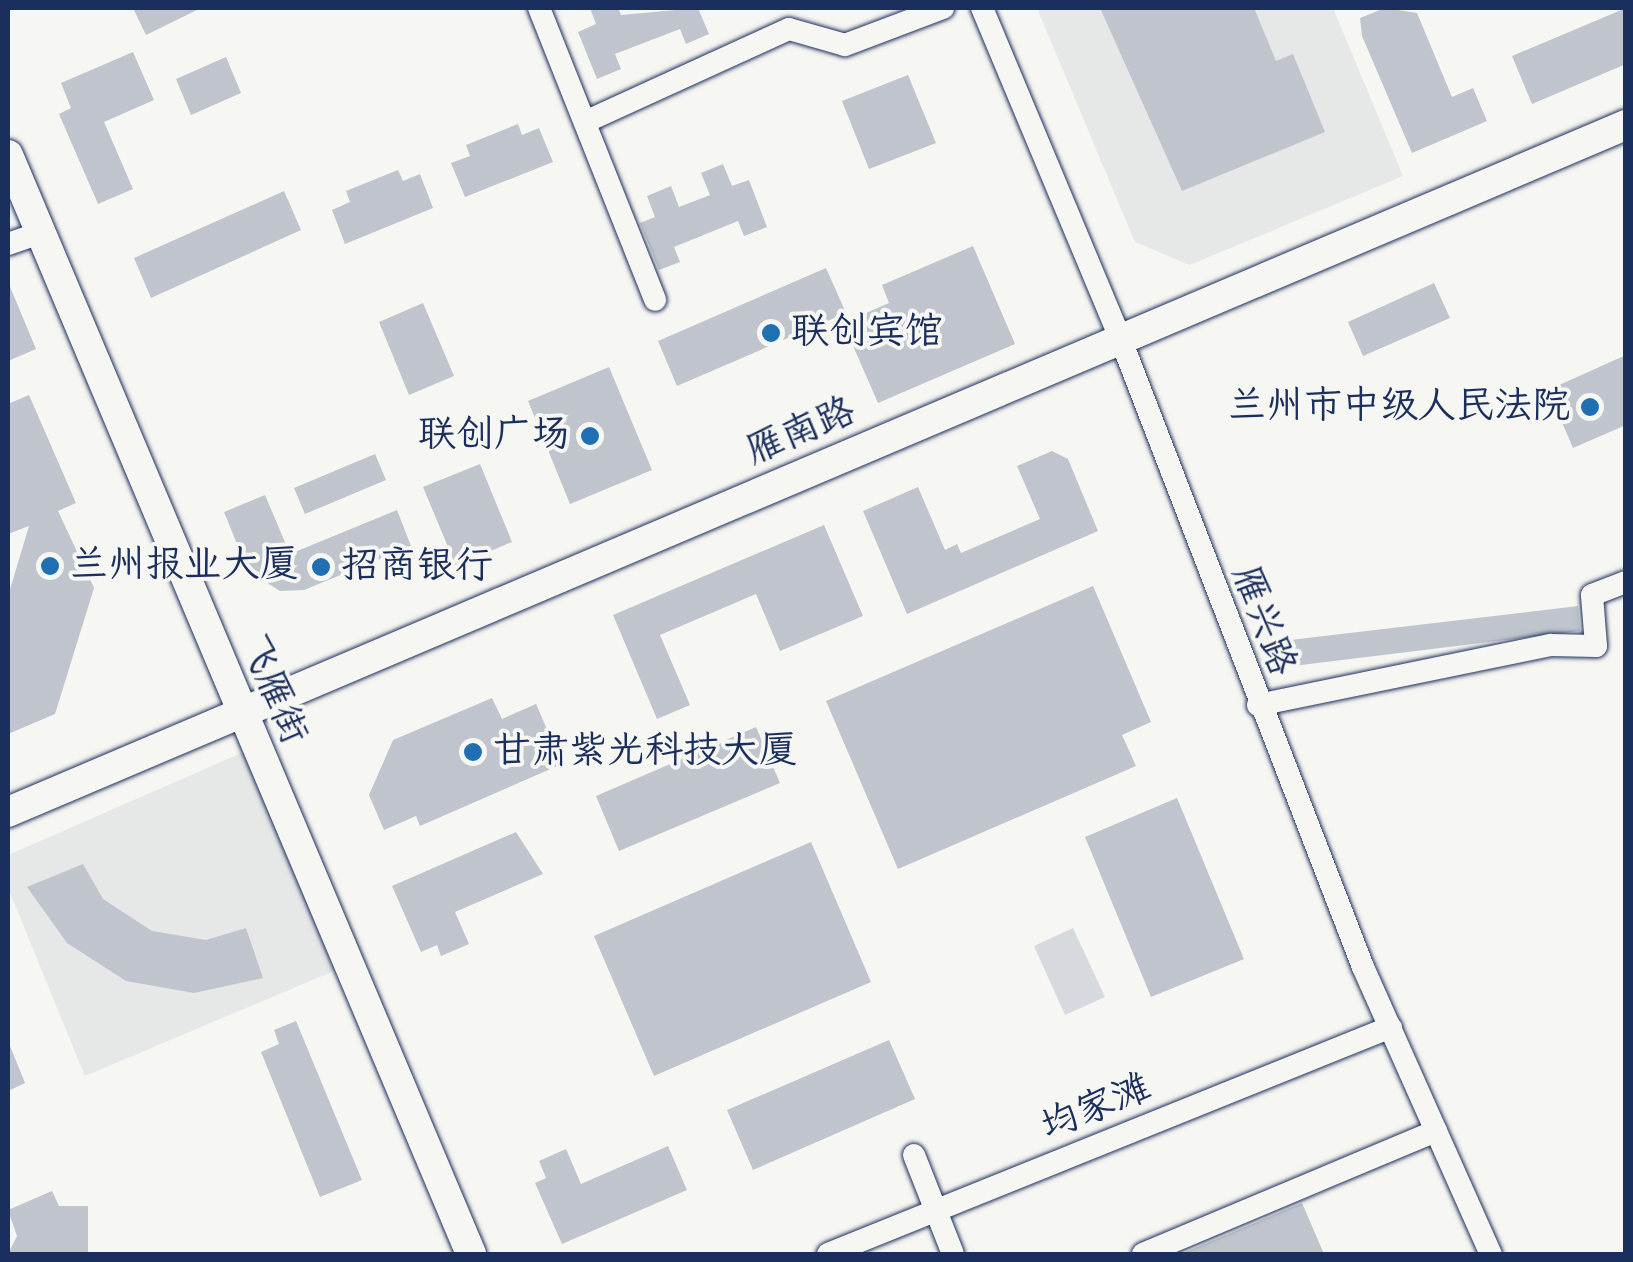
<!DOCTYPE html>
<html>
<head>
<meta charset="utf-8">
<style>
  body { margin:0 }
  #map { position:relative; width:1633px; height:1262px; overflow:hidden; background:#f6f6f2; font-family:Mynerve,"LXGW WenKai TC",sans-serif }
  div>[style] { position:absolute }
  .built>* { inset:0; background:#e6e7e7 }
  .green>* { inset:0; background:#d6d9dd }
  .building>* { inset:0; background:#c0c4cd }
  .roads { filter:drop-shadow(0 0 2px #1b2f5e) drop-shadow(0 0 2px #1b2f5e) }
  .minor>* { height:22px; margin:-11px; padding:0 11px; transform-origin:11px; border-radius:11px; background:#f6f6f2 }
  .major>* { height:30px; margin:-15px; padding:0 15px; transform-origin:15px; border-radius:15px; background:#f6f6f2 }
  .dots>* { width:28px; height:28px; translate:-50% -50%; box-sizing:border-box; border:5px solid #f6f6f2; border-radius:50% }
  span { translate:-50% -50%; white-space:nowrap; text-align:center; line-height:1.15; -webkit-text-stroke:8px #f6f6f2; paint-order:stroke }
  .poi-label { font-size:38px; color:#1b2f5e }
  .left { translate:0 -50%; text-align:left }
  .right { translate:-100% -50%; text-align:right }
  .street-label { font-size:38px; color:#1b2f5e }
  .frame { position:absolute; inset:0; border:10px solid #1b2f5e; pointer-events:none }
</style>
</head>
<body>
<div id="map">
  <div class="built">
    <i style="clip-path:polygon(1037px 8px,1333px 8px,1403px 176px,1190px 265px,1135px 242px)"></i>
    <i style="clip-path:polygon(246px 751px,341px 968px,85px 1076px,8px 888px,8px 855px)"></i>
  </div>
  <div class="green">
    <i style="clip-path:polygon(1073px 928px,1105px 997px,1065px 1015px,1034px 946px)"></i>
  </div>
  <div class="building">
    <i style="clip-path:polygon(133px 8px,201px 8px,146px 35px)"></i>
    <i style="clip-path:polygon(590px 8px,618px 8px,621px 15px,698px 8px,709px 34px,686px 44px,680px 29px,615px 54px,621px 69px,597px 79px,578px 32px,596px 24px)"></i>
    <i style="clip-path:polygon(1100px 8px,1254px 8px,1276px 61px,1293px 54px,1325px 132px,1182px 191px)"></i>
    <i style="clip-path:polygon(1385px 8px,1417px 13px,1452px 97px,1473px 88px,1487px 121px,1412px 153px,1362px 36px,1360px 18px)"></i>
    <i style="clip-path:polygon(1626px 8px,1626px 64px,1532px 104px,1512px 56px)"></i>
    <i style="clip-path:polygon(133px 52px,154px 100px,104px 122px,133px 189px,98px 204px,59px 114px,71px 108px,61px 83px)"></i>
    <i style="clip-path:polygon(226px 57px,241px 93px,191px 115px,176px 79px)"></i>
    <i style="clip-path:polygon(908px 75px,936px 143px,869px 169px,842px 101px)"></i>
    <i style="clip-path:polygon(518px 124px,522px 135px,539px 128px,553px 162px,465px 197px,451px 163px,470px 156px,466px 145px)"></i>
    <i style="clip-path:polygon(723px 164px,732px 186px,749px 180px,767px 227px,744px 236px,738px 221px,674px 247px,680px 262px,659px 270px,640px 223px,655px 217px,647px 196px,671px 186px,679px 207px,710px 195px,701px 173px)"></i>
    <i style="clip-path:polygon(398px 170px,403px 181px,420px 174px,433px 208px,345px 244px,332px 210px,350px 202px,346px 191px)"></i>
    <i style="clip-path:polygon(284px 191px,301px 230px,151px 298px,134px 258px)"></i>
    <i style="clip-path:polygon(973px 246px,1015px 344px,878px 403px,843px 323px,889px 303px,882px 285px)"></i>
    <i style="clip-path:polygon(826px 268px,846px 313px,677px 386px,658px 341px)"></i>
    <i style="clip-path:polygon(8px 282px,36px 349px,8px 361px)"></i>
    <i style="clip-path:polygon(1434px 283px,1450px 318px,1363px 356px,1348px 322px)"></i>
    <i style="clip-path:polygon(423px 303px,454px 376px,409px 395px,379px 322px)"></i>
    <i style="clip-path:polygon(1626px 355px,1626px 425px,1573px 448px,1548px 390px)"></i>
    <i style="clip-path:polygon(609px 367px,652px 470px,570px 504px,528px 401px)"></i>
    <i style="clip-path:polygon(29px 395px,76px 503px,58px 511px,94px 588px,55px 714px,8px 734px,8px 596px,29px 526px,8px 534px,8px 404px)"></i>
    <i style="clip-path:polygon(1052px 451px,1068px 459px,1098px 531px,907px 614px,863px 511px,918px 487px,945px 550px,957px 544px,961px 553px,1040px 519px,1017px 466px)"></i>
    <i style="clip-path:polygon(375px 454px,386px 480px,305px 514px,294px 488px)"></i>
    <i style="clip-path:polygon(480px 464px,512px 542px,456px 566px,423px 487px)"></i>
    <i style="clip-path:polygon(265px 495px,290px 554px,397px 510px,411px 546px,304px 590px,280px 591px,248px 571px,224px 512px)"></i>
    <i style="clip-path:polygon(824px 525px,863px 616px,780px 651px,756px 594px,660px 635px,690px 705px,657px 719px,613px 615px)"></i>
    <i style="clip-path:polygon(1093px 586px,1151px 722px,1122px 735px,1136px 766px,898px 869px,826px 701px)"></i>
    <i style="clip-path:polygon(1578px 606px,1580px 631px,1293px 666px,1290px 640px)"></i>
    <i style="clip-path:polygon(492px 698px,502px 719px,536px 704px,562px 764px,420px 826px,416px 816px,384px 830px,369px 795px,393px 740px)"></i>
    <i style="clip-path:polygon(756px 727px,780px 783px,619px 851px,596px 796px)"></i>
    <i style="clip-path:polygon(1177px 798px,1244px 959px,1151px 997px,1085px 837px)"></i>
    <i style="clip-path:polygon(516px 832px,543px 874px,455px 912px,469px 944px,441px 956px,437px 945px,421px 952px,392px 886px)"></i>
    <i style="clip-path:polygon(811px 842px,871px 982px,654px 1076px,594px 936px)"></i>
    <i style="clip-path:polygon(83px 864px,103px 899px,152px 931px,206px 940px,246px 928px,263px 978px,194px 993px,126px 981px,67px 943px,27px 887px)"></i>
    <i style="clip-path:polygon(296px 1021px,362px 1180px,320px 1197px,261px 1052px,279px 1044px,274px 1030px)"></i>
    <i style="clip-path:polygon(889px 1040px,915px 1099px,753px 1170px,727px 1110px)"></i>
    <i style="clip-path:polygon(8px 1041px,25px 1083px,8px 1091px)"></i>
    <i style="clip-path:polygon(668px 1146px,687px 1190px,562px 1244px,535px 1183px,546px 1178px,539px 1161px,566px 1149px,581px 1184px)"></i>
    <i style="clip-path:polygon(52px 1191px,59px 1206px,88px 1206px,88px 1254px,8px 1254px,17px 1236px,8px 1210px)"></i>
    <i style="clip-path:polygon(1302px 1203px,1324px 1254px,1181px 1254px)"></i>
  </div>
  <div class="roads">
    <div class="minor">
      <i style="left:539px;top:8px;width:314px;rotate:68.3deg"></i>
      <i style="left:982px;top:8px;width:360px;rotate:67.3deg"></i>
      <i style="left:1121px;top:340px;width:672px;rotate:68.9deg"></i>
      <i style="left:1363px;top:967px;width:314px;rotate:66deg"></i>
      <i style="left:585px;top:122px;width:224px;rotate:-24.5deg"></i>
      <i style="left:789px;top:29px;width:58px;rotate:15.9deg"></i>
      <i style="left:845px;top:45px;width:105px;rotate:-20.7deg"></i>
      <i style="left:8px;top:244px;width:34px;rotate:-19deg"></i>
      <i style="left:1258px;top:705px;width:299px;rotate:-11.6deg"></i>
      <i style="left:1551px;top:645px;width:45px;rotate:1.3deg"></i>
      <i style="left:1596px;top:646px;width:51px;rotate:-94.5deg"></i>
      <i style="left:1592px;top:595px;width:36px;rotate:-21deg"></i>
      <i style="left:914px;top:1155px;width:106px;rotate:68.5deg"></i>
      <i style="left:828px;top:1254px;width:607px;rotate:-21.96deg"></i>
      <i style="left:1143px;top:1254px;width:318px;rotate:-22.8deg"></i>
    </div>
    <div class="major">
      <i style="left:8px;top:155px;width:1193px;rotate:67.15deg"></i>
      <i style="left:8px;top:812px;width:1758px;rotate:-23.01deg"></i>
    </div>
  </div>
  <div class="dots">
    <i style="left:771px;top:333px;background:#1f6fb2"></i>
    <i style="left:1590px;top:407px;background:#1f6fb2"></i>
    <i style="left:590px;top:436px;background:#1f6fb2"></i>
    <i style="left:50px;top:566px;background:#1f6fb2"></i>
    <i style="left:321px;top:567px;background:#1f6fb2"></i>
    <i style="left:473px;top:752px;background:#1f6fb2"></i>
  </div>
  <div class="poi-label">
    <span class="left" style="left:791px;top:333px">联创宾馆</span>
    <span class="right" style="left:1570px;top:407px">兰州市中级人民法院</span>
    <span class="right" style="left:570px;top:436px">联创广场</span>
    <span class="left" style="left:70px;top:566px">兰州报业大厦</span>
    <span class="left" style="left:341px;top:567px">招商银行</span>
    <span class="left" style="left:493px;top:752px">甘肃紫光科技大厦</span>
  </div>
  <div class="street-label">
    <span style="left:801px;top:432px;rotate:-23deg">雁南路</span>
    <span style="left:1263px;top:621px;rotate:69deg">雁兴路</span>
    <span style="left:273px;top:690px;rotate:67deg">飞雁街</span>
    <span style="left:1096px;top:1108px;rotate:-22deg">均家滩</span>
  </div>
  <div class="frame"></div>
</div>
</body>
</html>
